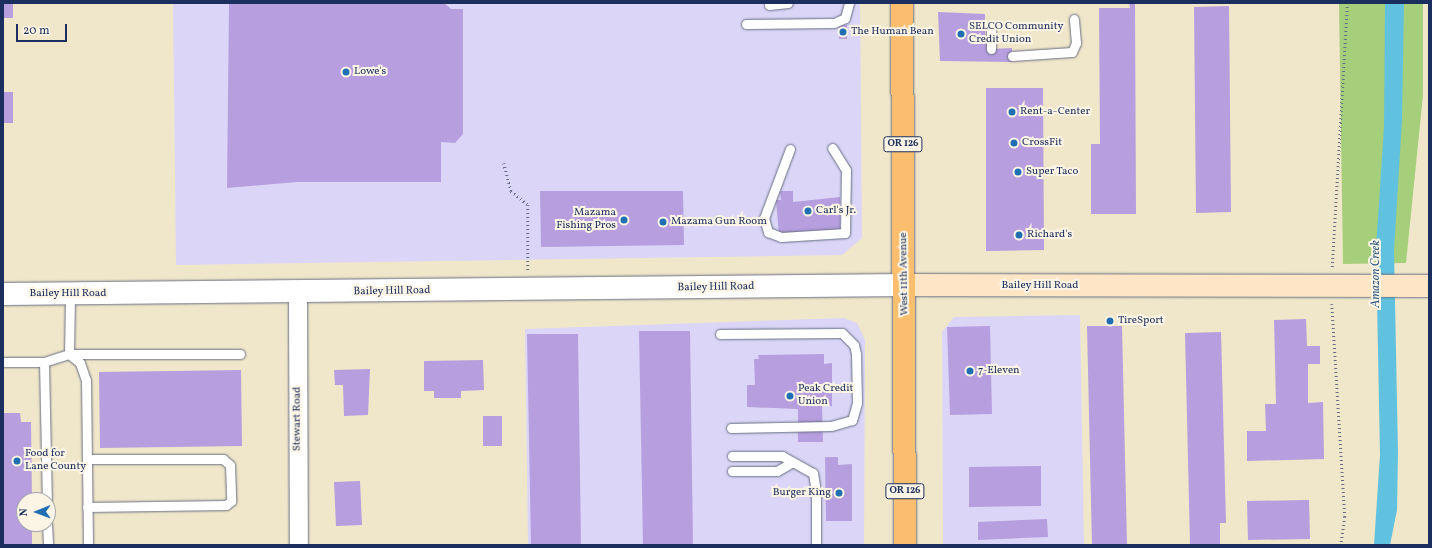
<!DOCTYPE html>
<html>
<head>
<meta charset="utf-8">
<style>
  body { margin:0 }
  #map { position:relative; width:1432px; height:548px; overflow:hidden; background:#f0e6c9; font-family:Vollkorn,serif }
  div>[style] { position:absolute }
  .built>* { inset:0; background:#dbd6f7 }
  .green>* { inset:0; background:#a5cf7b }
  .water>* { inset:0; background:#61c2df }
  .building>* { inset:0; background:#b79edf }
  .path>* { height:2.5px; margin-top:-1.25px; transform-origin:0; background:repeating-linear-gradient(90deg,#666f83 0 1px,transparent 0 4px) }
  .roads { filter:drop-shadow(0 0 1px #666f83) drop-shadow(0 0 1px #666f83) }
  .service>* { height:9px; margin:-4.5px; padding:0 4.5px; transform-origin:4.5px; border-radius:4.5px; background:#fff }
  .minor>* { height:18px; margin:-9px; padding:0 9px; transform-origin:9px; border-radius:9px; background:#fff }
  .tertiary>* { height:22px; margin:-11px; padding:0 11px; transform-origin:11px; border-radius:11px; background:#fff }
  .secondary>* { height:22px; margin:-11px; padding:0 11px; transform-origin:11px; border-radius:11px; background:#fde5c5 }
  .primary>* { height:22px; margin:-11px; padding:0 11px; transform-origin:11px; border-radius:11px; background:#fabe6e }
  .dots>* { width:11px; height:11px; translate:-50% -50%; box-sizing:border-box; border:2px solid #fcf5e5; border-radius:50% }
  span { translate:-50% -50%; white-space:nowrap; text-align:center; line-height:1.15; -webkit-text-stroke:4px #fcf5e5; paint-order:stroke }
  .shield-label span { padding:1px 3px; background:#fcf5e5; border:1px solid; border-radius:3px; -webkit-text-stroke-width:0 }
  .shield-label { font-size:10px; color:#1b2f5e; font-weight:700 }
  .poi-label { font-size:11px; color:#1b2f5e }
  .left { translate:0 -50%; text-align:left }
  .right { translate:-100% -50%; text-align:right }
  .street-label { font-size:11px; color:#1b2f5e }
  .water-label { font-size:12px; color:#305b85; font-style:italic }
  .frame { position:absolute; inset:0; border:4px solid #1b2f5e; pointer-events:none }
  .north { position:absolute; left:16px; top:492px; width:40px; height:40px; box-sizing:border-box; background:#fcf5e5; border:1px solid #a2a6af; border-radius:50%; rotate:269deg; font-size:11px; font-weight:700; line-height:16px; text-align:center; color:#1b2f5e }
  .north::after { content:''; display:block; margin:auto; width:14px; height:18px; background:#1f6fb2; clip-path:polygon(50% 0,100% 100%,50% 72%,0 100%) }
  .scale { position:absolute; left:16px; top:24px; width:51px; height:18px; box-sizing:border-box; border:2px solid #1b2f5e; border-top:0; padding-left:5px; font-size:12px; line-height:14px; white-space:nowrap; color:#1b2f5e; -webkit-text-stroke:3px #fcf5e5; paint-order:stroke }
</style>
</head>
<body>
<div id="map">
  <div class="built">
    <i style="clip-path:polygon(173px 3px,860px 3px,862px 238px,842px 255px,176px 265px)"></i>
    <i style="clip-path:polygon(1080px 315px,1084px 545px,943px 545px,942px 332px,954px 317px)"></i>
    <i style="clip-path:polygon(844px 318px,857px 323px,865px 340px,864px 545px,528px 545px,525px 329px)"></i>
  </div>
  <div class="green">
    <i style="clip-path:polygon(1339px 3px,1423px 3px,1423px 95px,1406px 263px,1343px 264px)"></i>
  </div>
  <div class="water">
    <i style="clip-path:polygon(1385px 3px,1404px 3px,1402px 120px,1394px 250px,1398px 453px,1397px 510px,1390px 545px,1374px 545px,1380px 455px,1376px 248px,1384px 127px)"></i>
  </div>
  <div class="building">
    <i style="clip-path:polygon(3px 3px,13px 3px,13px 18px,3px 18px)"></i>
    <i style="clip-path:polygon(229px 3px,444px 3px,451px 9px,463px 9px,463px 134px,455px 143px,441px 142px,441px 182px,297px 182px,227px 188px)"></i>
    <i style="clip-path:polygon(1129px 3px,1135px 3px,1136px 214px,1091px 214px,1091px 144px,1100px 144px,1099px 8px,1130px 8px)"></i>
    <i style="clip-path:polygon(1229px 6px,1231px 212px,1196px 213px,1194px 7px)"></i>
    <i style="clip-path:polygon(938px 12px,985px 14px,985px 36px,991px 49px,1012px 48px,1012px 62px,940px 61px)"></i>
    <i style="clip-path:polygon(839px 25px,847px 25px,847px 39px,839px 39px)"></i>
    <i style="clip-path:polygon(986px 88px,1043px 88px,1044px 250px,986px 251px)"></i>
    <i style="clip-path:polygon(3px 92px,13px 92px,13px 123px,3px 123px)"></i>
    <i style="clip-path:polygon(540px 191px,683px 191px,684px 245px,541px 247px)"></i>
    <i style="clip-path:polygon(780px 191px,793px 191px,793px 202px,840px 197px,840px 228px,830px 233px,779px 235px,776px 200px,781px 200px)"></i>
    <i style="clip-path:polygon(1306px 319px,1307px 346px,1320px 346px,1320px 364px,1308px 364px,1308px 403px,1323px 402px,1324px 459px,1247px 461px,1247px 431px,1266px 431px,1265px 404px,1276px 404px,1274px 320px)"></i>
    <i style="clip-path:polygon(990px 326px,992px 414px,950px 415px,947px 327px)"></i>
    <i style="clip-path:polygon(1087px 326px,1122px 326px,1127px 545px,1092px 545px)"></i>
    <i style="clip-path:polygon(639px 331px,690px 331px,693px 545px,643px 545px)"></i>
    <i style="clip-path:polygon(1221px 332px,1226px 523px,1220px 523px,1220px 545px,1190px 545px,1185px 333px)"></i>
    <i style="clip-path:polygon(527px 334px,578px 334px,581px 545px,531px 545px)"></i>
    <i style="clip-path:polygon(824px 354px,824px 364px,832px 363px,832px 406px,822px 406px,823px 442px,798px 442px,798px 409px,747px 407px,747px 385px,755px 385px,754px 359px,759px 359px,758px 355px)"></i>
    <i style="clip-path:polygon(483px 360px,484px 390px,461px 391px,461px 398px,434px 398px,434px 391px,424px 391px,424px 361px)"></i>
    <i style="clip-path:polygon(370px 369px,368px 415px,344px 416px,343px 385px,335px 385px,334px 370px)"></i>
    <i style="clip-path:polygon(241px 370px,242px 446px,100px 448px,99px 372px)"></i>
    <i style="clip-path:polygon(3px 413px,20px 413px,21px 422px,31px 422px,32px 500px,24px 500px,24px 524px,32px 524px,32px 545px,3px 545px)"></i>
    <i style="clip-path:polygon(483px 416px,502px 416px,502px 446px,483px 446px)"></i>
    <i style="clip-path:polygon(825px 457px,838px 457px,838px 465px,852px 464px,852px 521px,826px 521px)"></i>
    <i style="clip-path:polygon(1041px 466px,1041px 506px,969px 507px,969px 467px)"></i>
    <i style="clip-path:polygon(360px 481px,362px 525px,336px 526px,334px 482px)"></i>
    <i style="clip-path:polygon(1309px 500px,1310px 539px,1248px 540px,1247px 501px)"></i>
    <i style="clip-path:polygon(1047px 519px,1048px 537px,978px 540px,978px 522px)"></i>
  </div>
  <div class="path">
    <i style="left:504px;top:163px;width:29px;rotate:76deg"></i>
    <i style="left:511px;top:191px;width:22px;rotate:39deg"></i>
    <i style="left:528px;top:205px;width:65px;rotate:90deg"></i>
    <i style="left:1332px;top:267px;width:264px;rotate:-86.7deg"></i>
    <i style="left:1332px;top:304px;width:213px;rotate:86.5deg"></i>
    <i style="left:1345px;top:517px;width:28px;rotate:98deg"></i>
  </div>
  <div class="roads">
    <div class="service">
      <i style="left:769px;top:5px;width:19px;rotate:-6deg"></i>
      <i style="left:746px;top:24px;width:88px;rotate:-0.7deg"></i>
      <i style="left:834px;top:23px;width:12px;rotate:-24deg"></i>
      <i style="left:845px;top:18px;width:16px;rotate:-75deg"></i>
      <i style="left:991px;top:49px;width:21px;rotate:-90deg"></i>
      <i style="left:1012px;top:56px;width:60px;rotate:-3.8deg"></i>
      <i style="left:1072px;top:52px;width:10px;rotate:-66deg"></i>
      <i style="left:1076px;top:43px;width:24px;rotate:-95deg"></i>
      <i style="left:790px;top:149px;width:74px;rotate:110.6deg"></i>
      <i style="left:764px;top:218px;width:15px;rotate:74deg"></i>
      <i style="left:768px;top:232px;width:14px;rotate:21deg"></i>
      <i style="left:781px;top:237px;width:64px;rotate:-3.6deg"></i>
      <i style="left:845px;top:233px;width:63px;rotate:-89.1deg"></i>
      <i style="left:846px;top:170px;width:26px;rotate:-122deg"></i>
      <i style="left:720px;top:334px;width:122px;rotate:-0.5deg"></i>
      <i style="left:842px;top:333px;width:17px;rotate:45deg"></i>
      <i style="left:854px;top:345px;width:9px;rotate:77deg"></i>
      <i style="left:856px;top:354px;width:49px;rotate:88.8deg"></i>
      <i style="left:857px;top:403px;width:18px;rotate:106deg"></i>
      <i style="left:852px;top:420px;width:22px;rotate:164deg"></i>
      <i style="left:831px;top:426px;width:100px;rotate:178.9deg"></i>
      <i style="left:69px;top:354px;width:14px;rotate:39deg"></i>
      <i style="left:80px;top:363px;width:18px;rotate:71deg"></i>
      <i style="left:86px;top:380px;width:165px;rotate:89.3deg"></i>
      <i style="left:69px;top:354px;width:171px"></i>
      <i style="left:3px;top:362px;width:41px"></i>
      <i style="left:44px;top:362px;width:138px;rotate:88.8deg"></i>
      <i style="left:44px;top:362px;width:26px;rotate:-18deg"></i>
      <i style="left:69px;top:354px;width:60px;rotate:-89deg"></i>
      <i style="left:732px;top:456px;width:50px"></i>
      <i style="left:782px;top:456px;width:35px;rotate:29deg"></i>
      <i style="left:813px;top:473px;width:18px;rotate:81deg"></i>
      <i style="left:816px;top:491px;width:54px;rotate:90deg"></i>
      <i style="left:87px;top:459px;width:136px"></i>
      <i style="left:223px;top:459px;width:9px;rotate:41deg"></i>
      <i style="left:230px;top:465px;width:36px;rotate:88deg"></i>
      <i style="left:231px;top:501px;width:6px;rotate:141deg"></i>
      <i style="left:226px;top:505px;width:139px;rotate:179.2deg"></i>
      <i style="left:732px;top:471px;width:45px"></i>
      <i style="left:777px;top:471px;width:16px;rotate:-30deg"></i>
      <i style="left:47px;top:524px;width:21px;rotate:87deg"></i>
    </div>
    <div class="minor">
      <i style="left:298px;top:293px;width:252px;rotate:89.8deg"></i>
    </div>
    <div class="tertiary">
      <i style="left:3px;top:294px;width:902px;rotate:-0.57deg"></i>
    </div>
    <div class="secondary">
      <i style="left:905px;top:285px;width:524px;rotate:0.11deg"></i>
    </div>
    <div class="primary">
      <i style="left:902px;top:3px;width:542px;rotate:89.68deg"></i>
    </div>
  </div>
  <div class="dots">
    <i style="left:843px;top:32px;background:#1f6fb2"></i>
    <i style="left:961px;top:34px;background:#1f6fb2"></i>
    <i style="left:346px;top:72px;background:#1f6fb2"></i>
    <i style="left:1012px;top:112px;background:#1f6fb2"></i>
    <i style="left:1014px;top:143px;background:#1f6fb2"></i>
    <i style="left:1018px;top:172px;background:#1f6fb2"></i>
    <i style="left:808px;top:211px;background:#1f6fb2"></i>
    <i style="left:624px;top:220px;background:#1f6fb2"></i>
    <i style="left:663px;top:222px;background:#1f6fb2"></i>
    <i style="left:1019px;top:235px;background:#1f6fb2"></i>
    <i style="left:1110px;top:321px;background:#1f6fb2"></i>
    <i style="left:970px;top:371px;background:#1f6fb2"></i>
    <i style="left:790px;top:396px;background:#1f6fb2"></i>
    <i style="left:17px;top:461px;background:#1f6fb2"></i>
    <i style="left:839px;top:493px;background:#1f6fb2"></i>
  </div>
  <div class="shield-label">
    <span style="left:903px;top:144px">OR 126</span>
    <span style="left:905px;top:491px">OR 126</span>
  </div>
  <div class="poi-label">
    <span class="left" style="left:969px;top:34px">SELCO Community<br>Credit Union</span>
    <span class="left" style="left:851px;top:32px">The Human Bean</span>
    <span class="left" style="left:354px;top:72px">Lowe's</span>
    <span class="left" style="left:1020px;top:112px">Rent-a-Center</span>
    <span class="left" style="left:1022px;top:143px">CrossFit</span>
    <span class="left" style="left:1026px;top:172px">Super Taco</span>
    <span class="left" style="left:816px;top:211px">Carl's Jr.</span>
    <span class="right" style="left:616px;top:220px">Mazama<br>Fishing Pros</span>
    <span class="left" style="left:671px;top:222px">Mazama Gun Room</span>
    <span class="left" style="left:1027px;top:235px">Richard's</span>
    <span class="left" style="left:1118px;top:321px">TireSport</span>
    <span class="left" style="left:978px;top:371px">7-Eleven</span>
    <span class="left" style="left:798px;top:396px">Peak Credit<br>Union</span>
    <span class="left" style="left:25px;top:461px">Food for<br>Lane County</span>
    <span class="right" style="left:831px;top:493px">Burger King</span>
  </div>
  <div class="street-label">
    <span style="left:905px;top:274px;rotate:-91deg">West 11th Avenue</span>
    <span style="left:1040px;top:286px">Bailey Hill Road</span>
    <span style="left:716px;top:288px;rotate:-1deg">Bailey Hill Road</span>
    <span style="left:392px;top:292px;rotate:-1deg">Bailey Hill Road</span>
    <span style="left:68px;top:294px">Bailey Hill Road</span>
    <span style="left:298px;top:419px;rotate:-90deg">Stewart Road</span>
  </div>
  <div class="water-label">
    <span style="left:1377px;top:274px;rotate:-90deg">Amazon Creek</span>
  </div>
  <div class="frame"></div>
  <div class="north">N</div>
  <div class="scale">20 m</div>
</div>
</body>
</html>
